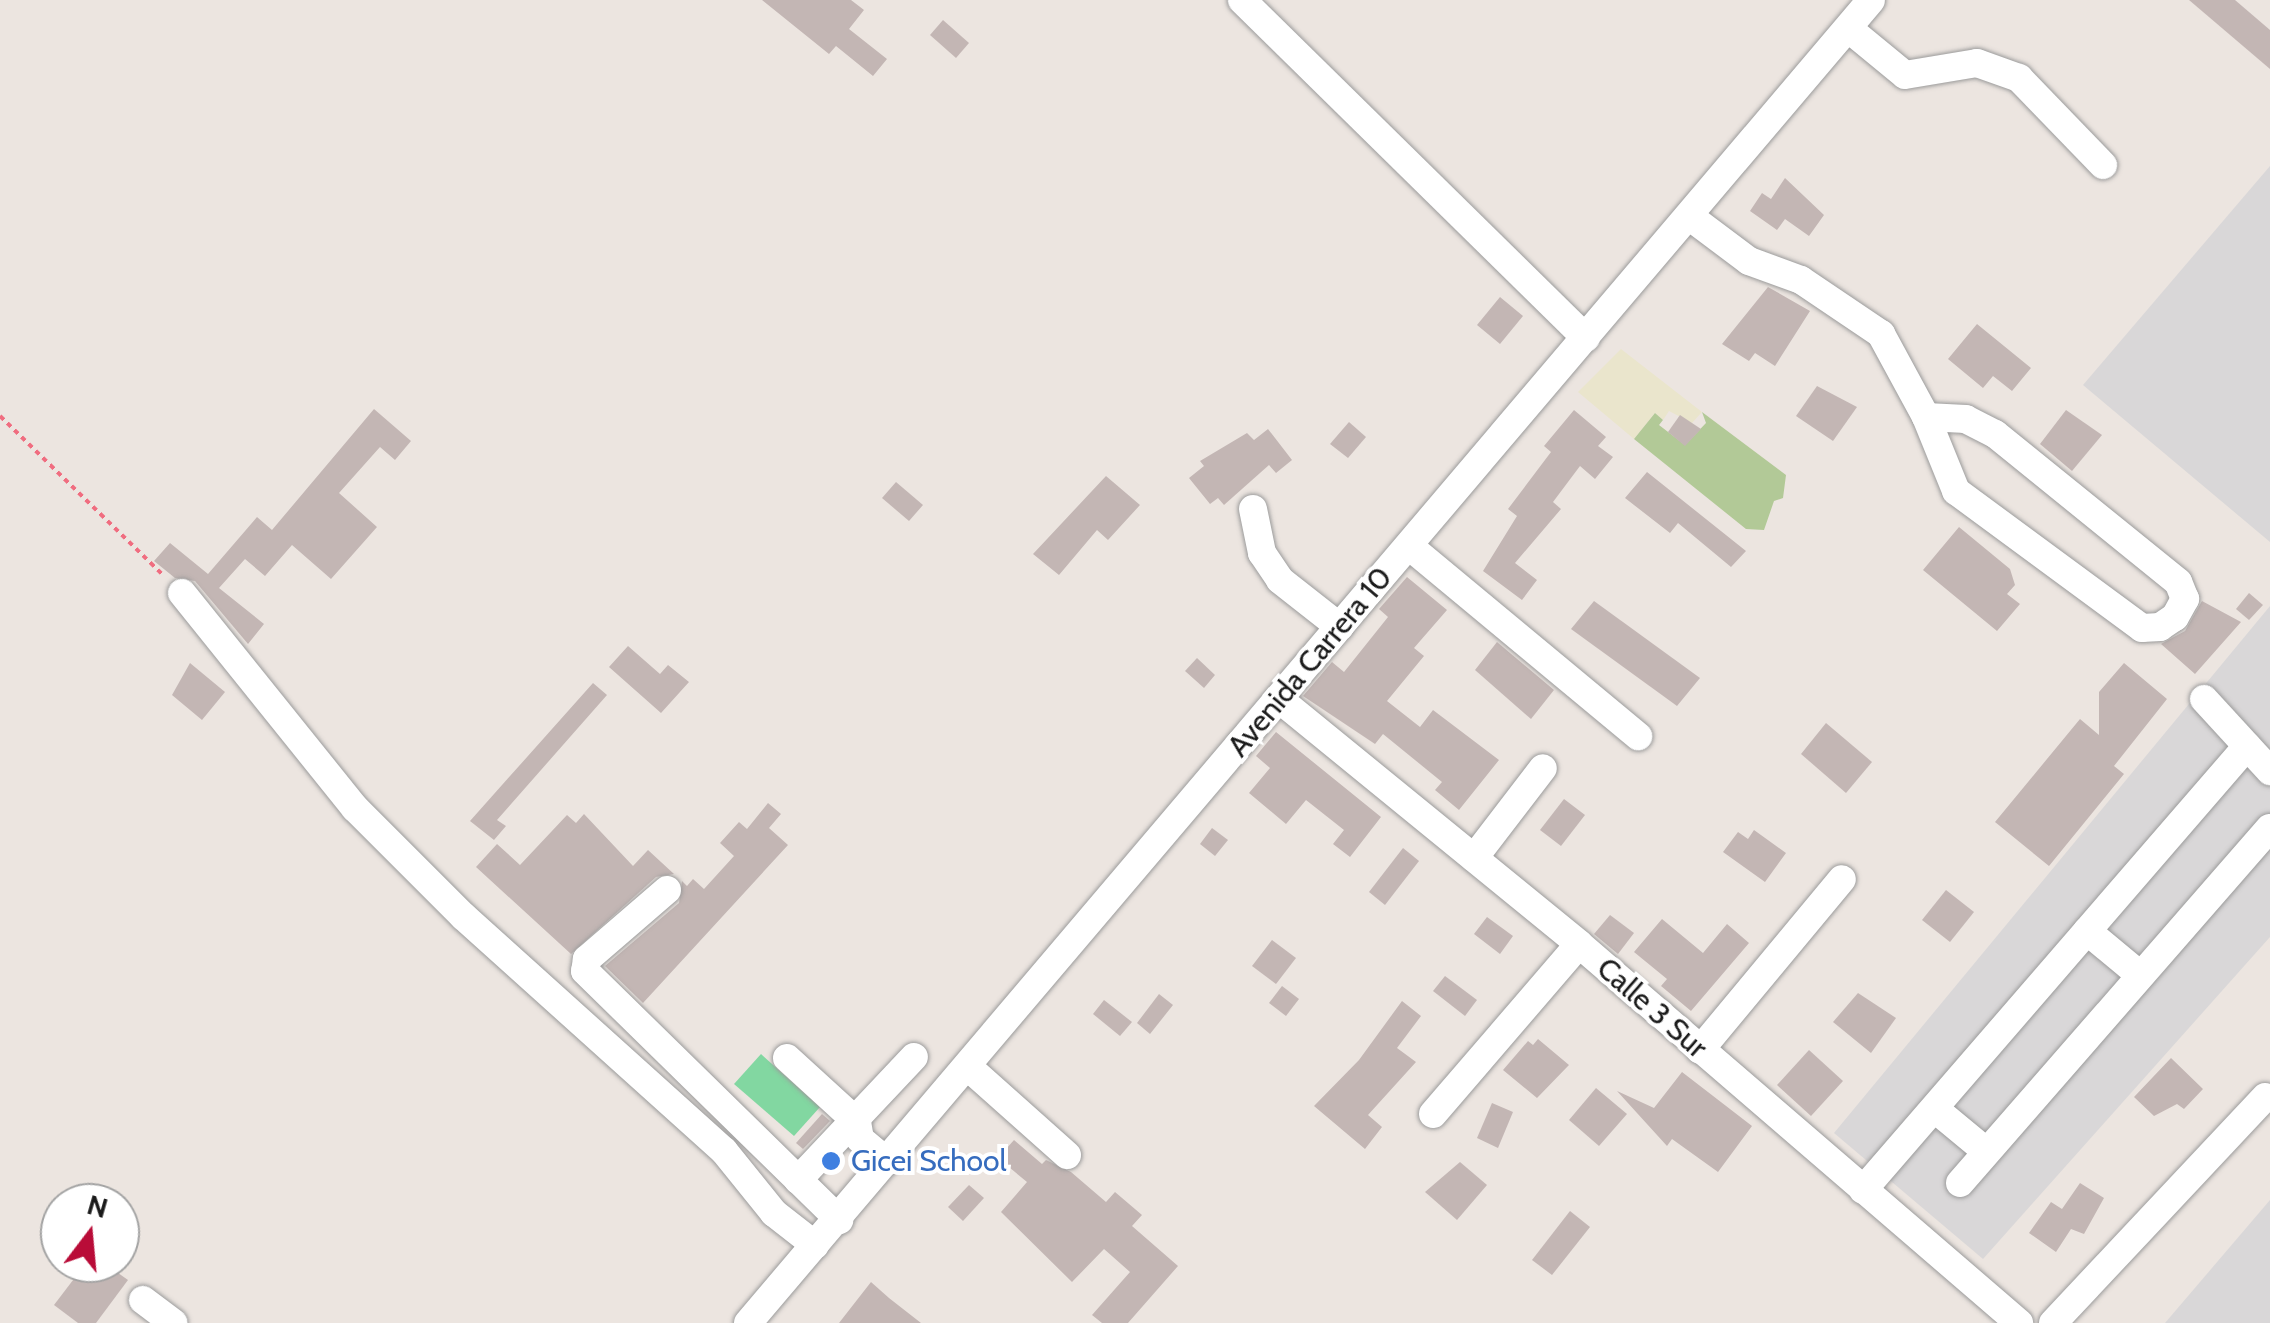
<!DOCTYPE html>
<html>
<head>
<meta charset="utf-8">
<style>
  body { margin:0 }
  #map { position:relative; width:2270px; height:1323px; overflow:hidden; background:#ece5e0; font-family:Cabin,sans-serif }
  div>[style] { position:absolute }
  .residential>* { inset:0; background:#d9d7d8 }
  .farmland>* { inset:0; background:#eae5cc }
  .forest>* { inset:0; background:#b2c997 }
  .pitch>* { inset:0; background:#82d7a1 }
  .building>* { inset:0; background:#c3b6b4 }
  .path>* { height:4px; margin-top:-2px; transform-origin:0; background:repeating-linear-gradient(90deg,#f06d80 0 5px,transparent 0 10px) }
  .roads { filter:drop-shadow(0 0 2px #9b9b9b) drop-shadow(0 0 2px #9b9b9b) }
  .minor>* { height:28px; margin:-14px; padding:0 14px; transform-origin:14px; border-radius:14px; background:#fff }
  .dots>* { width:28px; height:28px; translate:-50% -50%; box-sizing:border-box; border:5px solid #fff; border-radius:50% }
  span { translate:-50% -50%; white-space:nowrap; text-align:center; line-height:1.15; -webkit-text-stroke:8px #fff; paint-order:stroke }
  .street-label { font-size:30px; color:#1a1a1a }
  .shop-label { font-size:30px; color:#366cbe }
  .left { translate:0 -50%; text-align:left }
  .north { position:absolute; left:40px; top:1183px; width:100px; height:100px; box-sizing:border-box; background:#fff; border:2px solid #a3a3a3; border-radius:50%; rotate:16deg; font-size:28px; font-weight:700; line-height:40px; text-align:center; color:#1a1a1a }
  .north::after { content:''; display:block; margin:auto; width:35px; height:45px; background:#b90c38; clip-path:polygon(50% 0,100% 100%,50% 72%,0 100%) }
</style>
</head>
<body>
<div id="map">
  <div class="residential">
    <i style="clip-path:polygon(2270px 166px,2270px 542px,2083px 385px)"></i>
    <i style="clip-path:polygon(2270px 606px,2270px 937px,1983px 1259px,1834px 1133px)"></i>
    <i style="clip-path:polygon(2270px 1200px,2270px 1323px,2165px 1323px)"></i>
  </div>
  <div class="farmland">
    <i style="clip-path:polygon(1621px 349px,1702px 412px,1692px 423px,1669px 411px,1663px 420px,1655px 413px,1634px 439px,1578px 392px)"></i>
  </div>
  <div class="forest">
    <i style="clip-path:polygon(1702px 412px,1786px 475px,1783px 498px,1774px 501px,1764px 530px,1746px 529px,1634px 439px,1655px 413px,1663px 420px,1659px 425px,1685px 445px,1706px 423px)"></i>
  </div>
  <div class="pitch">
    <i style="clip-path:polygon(761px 1054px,820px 1107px,794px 1136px,734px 1084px)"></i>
  </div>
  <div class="building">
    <i style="clip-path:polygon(762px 0,851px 0,864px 10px,849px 29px,887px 59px,873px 76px,836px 46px,829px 54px)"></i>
    <i style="clip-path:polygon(2189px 0,2235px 0,2270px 30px,2270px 69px)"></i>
    <i style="clip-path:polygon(943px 20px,969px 43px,956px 58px,930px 35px)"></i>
    <i style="clip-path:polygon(1785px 178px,1824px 215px,1809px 236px,1785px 219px,1777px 230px,1750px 211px,1762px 193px,1771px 199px)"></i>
    <i style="clip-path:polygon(1768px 287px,1810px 311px,1775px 366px,1755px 353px,1749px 361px,1722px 344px)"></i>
    <i style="clip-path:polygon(1500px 297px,1523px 316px,1500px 344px,1477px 325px)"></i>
    <i style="clip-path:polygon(1977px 324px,2031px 368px,2012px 391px,1993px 376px,1983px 388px,1948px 359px)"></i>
    <i style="clip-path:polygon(1817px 386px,1857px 407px,1833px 441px,1796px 416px)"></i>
    <i style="clip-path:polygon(374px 409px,411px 441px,395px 460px,380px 447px,339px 493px,377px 527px,331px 579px,292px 545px,265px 576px,245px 559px,219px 588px,264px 624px,248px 644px,195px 581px,175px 578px,154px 561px,170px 543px,208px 574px,257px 517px,272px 530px)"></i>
    <i style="clip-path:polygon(1574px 410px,1606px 437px,1598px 446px,1613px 457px,1595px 479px,1580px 466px,1553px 502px,1561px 509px,1515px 563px,1537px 580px,1522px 600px,1483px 571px,1517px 516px,1508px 509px,1551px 452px,1544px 446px)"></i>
    <i style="clip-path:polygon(2066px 410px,2102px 435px,2072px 471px,2040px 444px)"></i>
    <i style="clip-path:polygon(1680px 415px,1701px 429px,1685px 446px,1668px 432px)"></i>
    <i style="clip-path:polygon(1349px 422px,1366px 437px,1348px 458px,1330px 444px)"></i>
    <i style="clip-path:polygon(1268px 429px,1292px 460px,1276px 473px,1269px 465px,1224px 505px,1218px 498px,1210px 504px,1189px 478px,1204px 466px,1200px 461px,1247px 433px,1254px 440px)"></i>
    <i style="clip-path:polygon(1647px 472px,1746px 551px,1731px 567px,1678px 523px,1670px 533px,1625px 498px)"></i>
    <i style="clip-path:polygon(1106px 476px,1140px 505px,1108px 540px,1097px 530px,1059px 575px,1033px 554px)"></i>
    <i style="clip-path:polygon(896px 482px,923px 505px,909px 521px,882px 498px)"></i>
    <i style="clip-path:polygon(1959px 527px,2010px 569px,2015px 585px,2007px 594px,2020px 604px,1997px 631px,1923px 570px)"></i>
    <i style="clip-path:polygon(1407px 577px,1447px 610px,1414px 648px,1424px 656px,1387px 701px,1420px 727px,1433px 710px,1499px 760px,1459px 810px,1435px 790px,1442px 782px,1383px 734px,1375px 744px,1303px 696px,1332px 662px,1344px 672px,1388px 617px,1379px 609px)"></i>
    <i style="clip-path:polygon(2249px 593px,2263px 605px,2249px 620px,2236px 609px)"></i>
    <i style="clip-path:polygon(1594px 601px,1700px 678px,1677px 706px,1571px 629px)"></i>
    <i style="clip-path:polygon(2202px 601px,2241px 622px,2195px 674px,2161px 644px,2185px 631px)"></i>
    <i style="clip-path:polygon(1497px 642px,1554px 690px,1531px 719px,1475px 670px)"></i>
    <i style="clip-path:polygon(628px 646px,660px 674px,668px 665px,689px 682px,661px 713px,609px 667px)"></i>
    <i style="clip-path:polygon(1197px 658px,1215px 675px,1204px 688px,1185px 671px)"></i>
    <i style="clip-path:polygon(190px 663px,225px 692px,202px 720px,172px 695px)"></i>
    <i style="clip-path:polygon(2124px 663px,2167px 699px,2114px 766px,2124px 774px,2049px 866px,1995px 822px,2080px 719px,2099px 735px,2099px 692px)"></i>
    <i style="clip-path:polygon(593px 683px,607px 695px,497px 820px,506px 826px,494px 840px,470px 821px)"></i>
    <i style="clip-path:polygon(1826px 723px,1872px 762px,1846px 793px,1801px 754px)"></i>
    <i style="clip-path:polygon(1276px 732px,1381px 817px,1350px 857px,1333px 844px,1344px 830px,1306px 800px,1286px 824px,1249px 793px,1270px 768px,1256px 756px)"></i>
    <i style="clip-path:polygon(1564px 799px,1585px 815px,1561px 846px,1540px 830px)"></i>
    <i style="clip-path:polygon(768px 803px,781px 814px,769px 828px,788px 845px,643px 1003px,605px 966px,679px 903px,682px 881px,687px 886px,693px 879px,704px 889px,734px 856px,720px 843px,739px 822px,747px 829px)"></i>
    <i style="clip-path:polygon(584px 814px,633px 866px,648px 850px,674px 874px,656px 877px,571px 954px,476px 867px,497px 844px,520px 865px,567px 815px,576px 823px)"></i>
    <i style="clip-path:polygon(1212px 828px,1228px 840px,1215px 856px,1200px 844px)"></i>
    <i style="clip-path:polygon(1754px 830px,1786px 853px,1765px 882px,1723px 852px,1738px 832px,1748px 839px)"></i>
    <i style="clip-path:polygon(1403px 848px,1419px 861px,1385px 905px,1369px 892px)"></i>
    <i style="clip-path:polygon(1946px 890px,1974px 912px,1950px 942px,1922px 920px)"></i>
    <i style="clip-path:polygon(1610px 915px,1634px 933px,1618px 954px,1594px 934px)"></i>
    <i style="clip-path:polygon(1487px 917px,1513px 936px,1500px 954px,1474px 934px)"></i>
    <i style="clip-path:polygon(1662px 919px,1703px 953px,1727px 924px,1749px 943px,1691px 1011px,1661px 986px,1667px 979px,1634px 952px)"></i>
    <i style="clip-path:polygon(1272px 940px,1296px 958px,1276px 984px,1252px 966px)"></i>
    <i style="clip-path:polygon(1445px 976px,1477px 1000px,1465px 1016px,1433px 991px)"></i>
    <i style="clip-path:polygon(1282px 986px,1299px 999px,1286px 1016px,1269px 1003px)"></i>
    <i style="clip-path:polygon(1858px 993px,1896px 1018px,1871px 1053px,1833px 1022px)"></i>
    <i style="clip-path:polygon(1159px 994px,1173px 1005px,1150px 1034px,1137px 1023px)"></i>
    <i style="clip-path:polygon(1104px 1000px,1132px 1022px,1120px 1036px,1093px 1014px)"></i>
    <i style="clip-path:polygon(1402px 1001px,1421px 1016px,1397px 1048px,1416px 1062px,1368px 1115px,1382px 1127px,1365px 1149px,1314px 1106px,1359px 1060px)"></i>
    <i style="clip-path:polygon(1538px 1039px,1569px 1065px,1537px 1098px,1503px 1070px,1528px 1041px,1533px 1045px)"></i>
    <i style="clip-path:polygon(1809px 1050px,1843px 1081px,1811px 1116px,1777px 1085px)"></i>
    <i style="clip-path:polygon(2171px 1058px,2203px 1089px,2184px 1109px,2177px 1104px,2154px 1116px,2134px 1097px)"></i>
    <i style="clip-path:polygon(1682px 1072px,1752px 1126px,1718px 1172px,1672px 1139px,1667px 1146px,1617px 1091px,1654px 1108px)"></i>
    <i style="clip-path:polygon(1596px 1088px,1627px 1114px,1599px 1146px,1569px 1120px)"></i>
    <i style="clip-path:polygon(1492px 1103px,1513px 1112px,1498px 1148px,1477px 1138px)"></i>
    <i style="clip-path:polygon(822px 1114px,830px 1121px,803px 1149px,796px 1143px)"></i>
    <i style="clip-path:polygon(1014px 1140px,1042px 1164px,1046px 1160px,1071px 1172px,1106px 1202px,1115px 1192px,1142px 1215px,1132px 1226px,1178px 1266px,1128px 1323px,1102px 1323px,1092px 1315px,1130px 1272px,1104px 1249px,1072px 1282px,1001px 1212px,1027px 1182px,998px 1158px)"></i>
    <i style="clip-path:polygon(1460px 1162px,1487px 1185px,1457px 1220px,1425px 1192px)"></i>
    <i style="clip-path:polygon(2080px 1183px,2104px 1198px,2084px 1234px,2071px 1229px,2056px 1252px,2029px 1233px,2051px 1202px,2062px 1209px)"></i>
    <i style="clip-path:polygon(969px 1185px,984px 1198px,963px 1221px,948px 1207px)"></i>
    <i style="clip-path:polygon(1570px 1211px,1590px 1227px,1552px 1275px,1532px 1260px)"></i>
    <i style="clip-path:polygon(86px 1263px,104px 1263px,128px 1280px,96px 1323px,78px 1323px,54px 1305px)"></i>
    <i style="clip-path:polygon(871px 1282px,889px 1298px,921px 1323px,839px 1323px)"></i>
  </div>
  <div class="path">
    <i style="left:0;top:416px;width:229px;rotate:44.3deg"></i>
  </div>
  <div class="roads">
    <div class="minor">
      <i style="left:1242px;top:0;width:482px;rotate:44.5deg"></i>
      <i style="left:1849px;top:29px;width:72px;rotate:39.4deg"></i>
      <i style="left:1905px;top:75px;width:73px;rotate:-9.5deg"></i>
      <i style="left:1977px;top:63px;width:45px;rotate:19.7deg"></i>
      <i style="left:2019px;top:78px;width:121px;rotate:46deg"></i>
      <i style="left:1689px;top:216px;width:75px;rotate:36.9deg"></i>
      <i style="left:1749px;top:261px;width:55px;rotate:20.1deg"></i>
      <i style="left:1801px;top:280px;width:97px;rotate:34deg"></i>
      <i style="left:1881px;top:334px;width:94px;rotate:61.5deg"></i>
      <i style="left:1926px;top:417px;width:80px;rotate:67.9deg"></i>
      <i style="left:1956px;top:491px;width:231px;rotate:36.4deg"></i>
      <i style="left:2142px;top:628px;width:18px;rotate:-3deg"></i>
      <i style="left:2160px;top:627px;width:18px;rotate:-34deg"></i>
      <i style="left:2175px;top:617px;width:21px;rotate:-61deg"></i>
      <i style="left:2185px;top:599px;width:18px;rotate:-112deg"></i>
      <i style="left:2178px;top:582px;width:235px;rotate:-141deg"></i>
      <i style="left:1995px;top:434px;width:33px;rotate:-153deg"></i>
      <i style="left:1966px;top:419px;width:40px;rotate:-177.1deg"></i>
      <i style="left:1253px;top:509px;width:45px;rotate:78.4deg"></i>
      <i style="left:1262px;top:553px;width:32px;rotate:56deg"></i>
      <i style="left:1280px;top:580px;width:76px;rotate:38.1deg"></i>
      <i style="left:1409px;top:546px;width:298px;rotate:39.7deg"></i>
      <i style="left:182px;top:593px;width:276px;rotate:51.2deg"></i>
      <i style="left:355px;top:808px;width:153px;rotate:45deg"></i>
      <i style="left:463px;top:916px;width:351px;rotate:42deg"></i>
      <i style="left:724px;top:1151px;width:80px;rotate:51.1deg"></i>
      <i style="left:774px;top:1213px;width:52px;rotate:38deg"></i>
      <i style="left:1279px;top:699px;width:387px;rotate:39.2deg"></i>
      <i style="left:1579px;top:944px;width:581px;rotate:40.74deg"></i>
      <i style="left:2204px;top:699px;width:98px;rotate:47.5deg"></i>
      <i style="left:1474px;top:858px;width:113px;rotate:-52.5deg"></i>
      <i style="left:667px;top:890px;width:106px;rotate:139.2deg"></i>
      <i style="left:587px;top:959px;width:12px;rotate:99deg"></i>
      <i style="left:585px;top:971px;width:356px;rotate:44.4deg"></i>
      <i style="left:2087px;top:931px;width:69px;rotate:39.7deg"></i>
      <i style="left:1700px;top:1050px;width:222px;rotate:-50.3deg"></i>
      <i style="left:787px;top:1058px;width:95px;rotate:42.4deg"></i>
      <i style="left:857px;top:1122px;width:17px;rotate:80deg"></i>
      <i style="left:860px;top:1139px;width:35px;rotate:40deg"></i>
      <i style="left:967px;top:1066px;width:134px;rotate:41.7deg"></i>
      <i style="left:1935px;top:1109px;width:67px;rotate:39.6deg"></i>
      <i style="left:1433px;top:1114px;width:224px;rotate:-49.3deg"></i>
      <i style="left:798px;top:1180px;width:169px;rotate:-46.7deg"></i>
      <i style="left:1960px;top:1183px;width:471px;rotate:-48.9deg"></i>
      <i style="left:1863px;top:1190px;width:587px;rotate:-49.14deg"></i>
      <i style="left:143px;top:1300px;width:38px;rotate:37deg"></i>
      <i style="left:748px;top:1323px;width:1735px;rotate:-49.67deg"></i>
      <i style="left:2053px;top:1323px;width:310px;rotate:-46.8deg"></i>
    </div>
  </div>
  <div class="dots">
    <i style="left:831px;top:1161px;background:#3f7fe0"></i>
  </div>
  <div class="street-label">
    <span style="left:1310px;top:662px;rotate:-50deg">Avenida Carrera 10</span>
    <span style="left:1652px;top:1008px;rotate:41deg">Calle 3 Sur</span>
  </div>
  <div class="shop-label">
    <span class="left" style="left:851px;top:1161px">Gicei School</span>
  </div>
  <div class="north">N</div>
</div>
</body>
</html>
